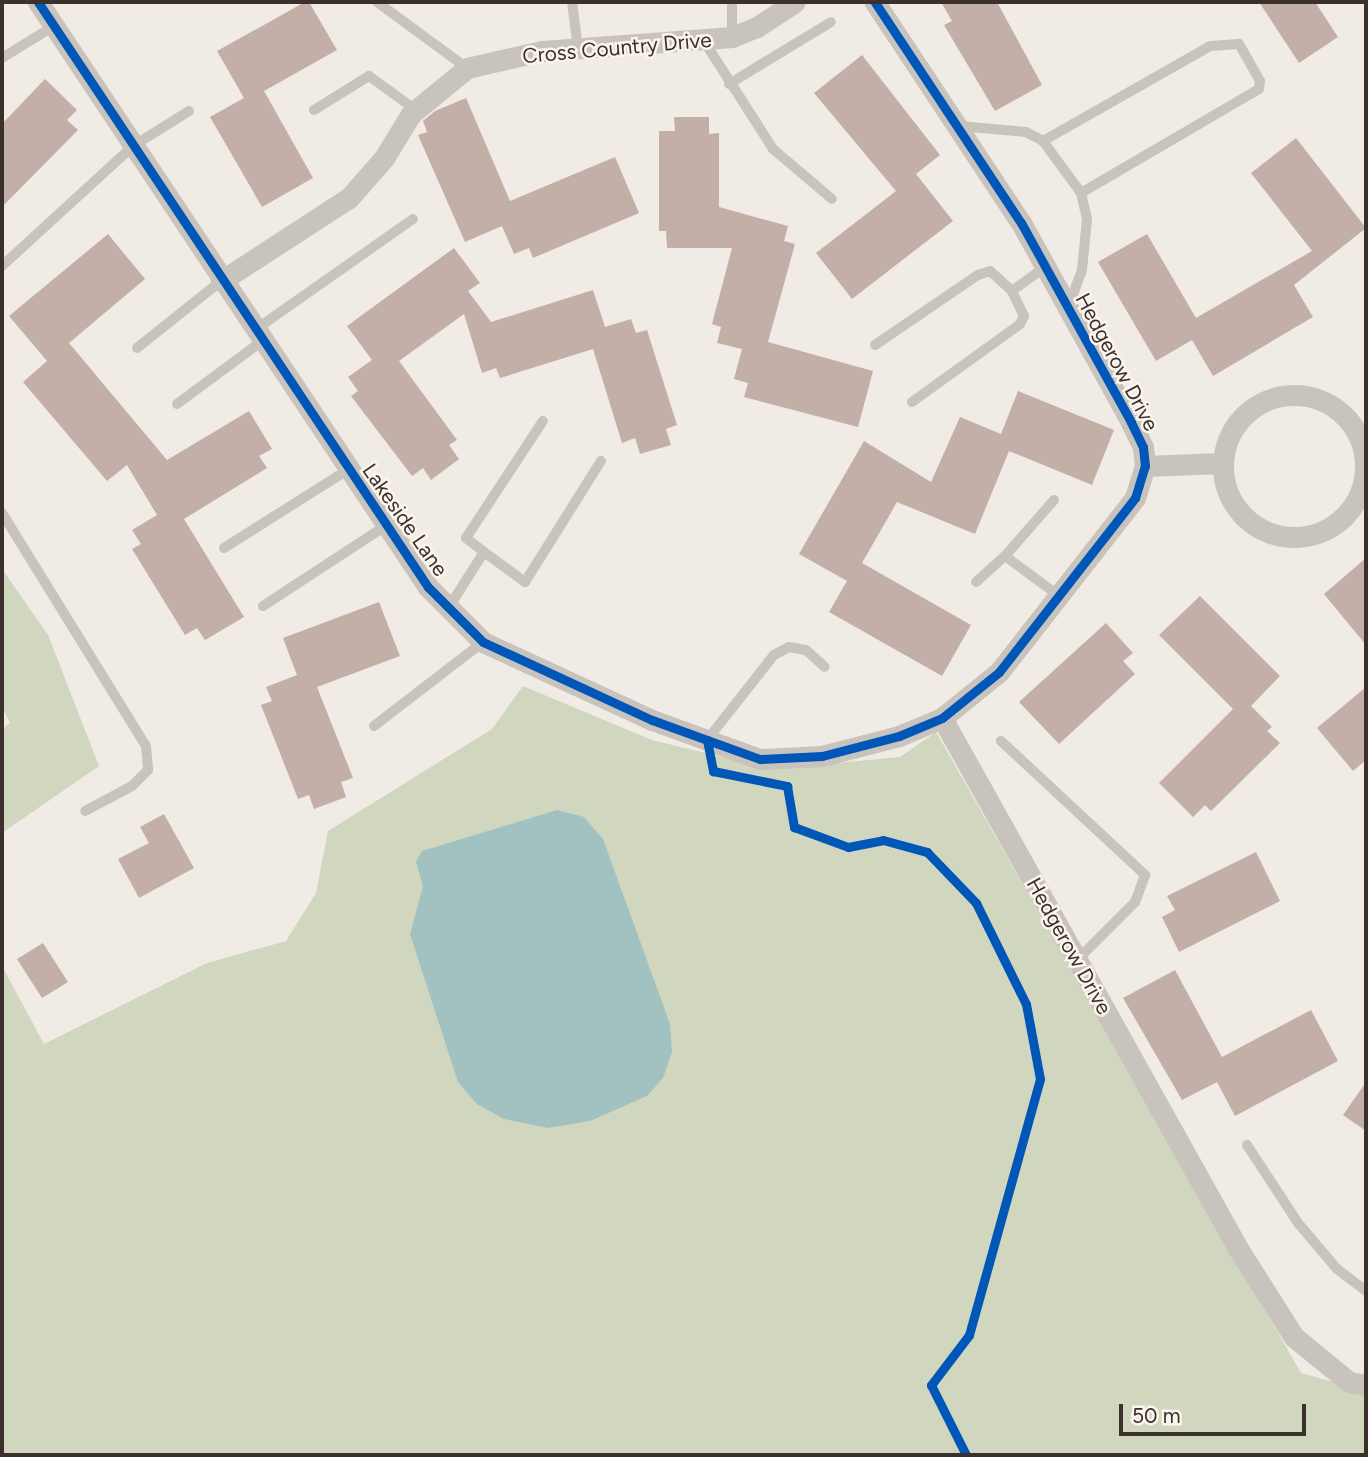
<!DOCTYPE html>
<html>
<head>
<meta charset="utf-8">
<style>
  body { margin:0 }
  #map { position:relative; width:1368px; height:1457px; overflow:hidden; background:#f0ebe5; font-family:Figtree,sans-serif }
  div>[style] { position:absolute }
  .green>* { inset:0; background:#d1d6bf }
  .water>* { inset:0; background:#a1c2c1 }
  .building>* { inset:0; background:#c3afa7 }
  .lane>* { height:10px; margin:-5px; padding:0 5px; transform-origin:5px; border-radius:5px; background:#c9c3be }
  .street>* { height:21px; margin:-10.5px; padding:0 10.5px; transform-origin:10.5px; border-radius:10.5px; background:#c9c3be }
  .street>.ring { margin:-10.5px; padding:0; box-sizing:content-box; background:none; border:21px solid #c9c3be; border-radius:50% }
  .cycleway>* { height:9px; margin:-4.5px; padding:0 4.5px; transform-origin:4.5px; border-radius:4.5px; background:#0057b8 }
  span { translate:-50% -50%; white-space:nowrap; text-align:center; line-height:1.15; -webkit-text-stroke:5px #fbf5ee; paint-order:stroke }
  .street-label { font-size:21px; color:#3b302b }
  .frame { position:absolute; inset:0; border:4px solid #3b302b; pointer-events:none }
  .scale { position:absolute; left:1119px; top:1404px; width:187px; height:32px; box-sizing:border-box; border:4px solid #3b302b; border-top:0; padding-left:9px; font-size:21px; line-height:24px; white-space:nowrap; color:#3b302b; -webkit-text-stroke:5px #fbf5ee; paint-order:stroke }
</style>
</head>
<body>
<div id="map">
  <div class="green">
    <i style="clip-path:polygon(2px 569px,48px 635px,99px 766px,2px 833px,2px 729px,10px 723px,2px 707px)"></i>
    <i style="clip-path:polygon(523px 686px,652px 740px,772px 769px,900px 757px,936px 732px,1301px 1373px,1366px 1391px,1366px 1455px,2px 1455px,2px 966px,44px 1044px,207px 963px,286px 941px,316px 893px,328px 831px,492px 729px)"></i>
  </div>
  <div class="water">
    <i style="clip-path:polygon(557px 810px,584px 817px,603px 839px,670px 1024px,672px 1052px,663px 1078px,647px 1096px,590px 1121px,548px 1128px,504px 1119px,477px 1104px,458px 1082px,410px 934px,423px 886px,416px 862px,422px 851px)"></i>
  </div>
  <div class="building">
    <i style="clip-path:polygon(305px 2px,309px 2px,337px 50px,264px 91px,313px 178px,262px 207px,210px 117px,244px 98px,217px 51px)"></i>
    <i style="clip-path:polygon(941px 2px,997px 2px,1042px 85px,995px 111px,944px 25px,952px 21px)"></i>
    <i style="clip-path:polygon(1259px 2px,1315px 2px,1338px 37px,1299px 63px)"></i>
    <i style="clip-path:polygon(862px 55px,940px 155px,916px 174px,953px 221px,852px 299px,816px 253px,896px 191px,814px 93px)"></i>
    <i style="clip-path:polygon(45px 79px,77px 110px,67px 120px,78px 130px,2px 207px,2px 124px)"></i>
    <i style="clip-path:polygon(466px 98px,510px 201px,615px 157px,639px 213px,533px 258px,529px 248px,514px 254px,502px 226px,465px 242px,418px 135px,427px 132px,423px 121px,435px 111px)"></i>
    <i style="clip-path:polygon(674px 117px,709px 117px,709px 134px,719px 133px,719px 207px,788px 226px,784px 241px,795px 244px,768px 342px,873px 371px,858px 427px,744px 397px,748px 383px,734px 379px,742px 349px,717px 343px,721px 327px,712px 324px,732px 248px,667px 248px,666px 231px,659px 231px,659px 131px,675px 131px)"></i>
    <i style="clip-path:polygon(1296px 138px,1366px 228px,1294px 285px,1313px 317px,1213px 376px,1192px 340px,1156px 361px,1098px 262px,1147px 234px,1196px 318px,1312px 251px,1251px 173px)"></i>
    <i style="clip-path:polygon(108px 234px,145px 279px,69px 343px,167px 460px,249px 411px,272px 449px,259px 456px,267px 468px,184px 519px,244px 617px,205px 640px,197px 628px,185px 635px,132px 549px,141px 544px,132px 530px,157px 515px,127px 465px,107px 481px,23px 382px,47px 361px,9px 316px)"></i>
    <i style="clip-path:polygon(454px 248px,480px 283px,468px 291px,491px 322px,593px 290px,605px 327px,631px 319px,636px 333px,647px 330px,677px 425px,666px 429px,671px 445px,640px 454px,635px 438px,622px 443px,593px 349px,500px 378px,496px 368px,482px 373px,464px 314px,399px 361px,457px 440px,449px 445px,459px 459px,431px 480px,423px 468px,412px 476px,351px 396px,358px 391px,348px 377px,372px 360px,347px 326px)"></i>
    <i style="clip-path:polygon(1018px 391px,1114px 430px,1092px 485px,1009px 451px,975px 534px,897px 502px,862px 563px,971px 625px,942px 676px,829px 612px,847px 581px,799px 554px,864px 441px,931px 482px,960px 417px,1001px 434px)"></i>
    <i style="clip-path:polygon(1366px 558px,1366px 645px,1324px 594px)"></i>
    <i style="clip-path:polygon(1200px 596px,1280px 676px,1251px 706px,1272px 727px,1267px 731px,1280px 743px,1211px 811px,1205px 805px,1193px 817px,1159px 783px,1233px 709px,1159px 635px)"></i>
    <i style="clip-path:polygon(379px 602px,400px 656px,317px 687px,353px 778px,341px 782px,346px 797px,314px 809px,309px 795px,298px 799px,261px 705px,272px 701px,266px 687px,297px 675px,283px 638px)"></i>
    <i style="clip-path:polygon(1106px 623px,1133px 653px,1123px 661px,1135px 674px,1059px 744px,1019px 702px)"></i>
    <i style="clip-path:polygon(1366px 687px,1366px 760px,1353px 771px,1317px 728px)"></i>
    <i style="clip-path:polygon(164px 814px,194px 868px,139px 898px,118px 859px,149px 843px,140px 827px)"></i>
    <i style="clip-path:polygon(1256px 852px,1280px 901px,1179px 952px,1162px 917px,1175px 910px,1167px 896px)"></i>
    <i style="clip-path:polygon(43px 943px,68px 982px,42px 998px,17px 959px)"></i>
    <i style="clip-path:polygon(1175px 970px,1222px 1057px,1311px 1010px,1338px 1061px,1235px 1116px,1217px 1082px,1182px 1100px,1123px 998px)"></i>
    <i style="clip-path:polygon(1366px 1082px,1366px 1131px,1343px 1115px)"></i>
  </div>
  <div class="lane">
    <i style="left:377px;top:2px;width:112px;rotate:36.3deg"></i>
    <i style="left:572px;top:2px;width:46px;rotate:82.6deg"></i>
    <i style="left:732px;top:2px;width:35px;rotate:90deg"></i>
    <i style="left:704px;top:41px;width:128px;rotate:57.4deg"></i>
    <i style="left:773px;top:149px;width:77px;rotate:40.3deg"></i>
    <i style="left:2px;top:58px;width:61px;rotate:-31.6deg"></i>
    <i style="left:729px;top:84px;width:119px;rotate:-31.3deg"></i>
    <i style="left:314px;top:110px;width:65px;rotate:-31.7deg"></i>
    <i style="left:369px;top:76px;width:58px;rotate:35.9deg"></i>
    <i style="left:959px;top:126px;width:67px;rotate:5.1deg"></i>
    <i style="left:1026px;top:132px;width:19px;rotate:28deg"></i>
    <i style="left:1043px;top:141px;width:64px;rotate:53.8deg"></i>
    <i style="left:1081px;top:193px;width:27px;rotate:77deg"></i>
    <i style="left:1087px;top:219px;width:51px;rotate:95.6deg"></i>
    <i style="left:1082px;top:270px;width:40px;rotate:110.2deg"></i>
    <i style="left:1043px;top:141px;width:192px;rotate:-29.6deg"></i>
    <i style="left:1210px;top:46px;width:29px;rotate:-4deg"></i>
    <i style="left:1239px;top:44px;width:43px;rotate:60.4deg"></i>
    <i style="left:1260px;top:81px;width:8px;rotate:97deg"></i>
    <i style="left:1259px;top:89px;width:206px;rotate:149.7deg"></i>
    <i style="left:2px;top:266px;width:178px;rotate:-42.5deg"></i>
    <i style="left:133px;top:146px;width:66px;rotate:-32deg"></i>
    <i style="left:255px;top:330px;width:193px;rotate:-35.1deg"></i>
    <i style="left:875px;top:345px;width:125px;rotate:-34.2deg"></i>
    <i style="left:978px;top:275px;width:13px;rotate:-18deg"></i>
    <i style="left:990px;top:271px;width:30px;rotate:42deg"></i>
    <i style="left:137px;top:348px;width:107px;rotate:-38.6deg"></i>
    <i style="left:912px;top:402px;width:133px;rotate:-35.8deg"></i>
    <i style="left:1020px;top:324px;width:9px;rotate:-63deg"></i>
    <i style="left:1024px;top:316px;width:28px;rotate:-116deg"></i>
    <i style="left:1012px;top:291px;width:39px;rotate:-36deg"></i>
    <i style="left:177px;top:404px;width:106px;rotate:-36.5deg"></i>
    <i style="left:1054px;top:500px;width:74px;rotate:131.2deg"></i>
    <i style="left:1005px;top:556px;width:67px;rotate:36.5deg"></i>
    <i style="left:2px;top:513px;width:274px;rotate:58.3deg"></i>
    <i style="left:146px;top:746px;width:24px;rotate:85deg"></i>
    <i style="left:148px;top:770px;width:23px;rotate:135deg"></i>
    <i style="left:132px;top:786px;width:53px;rotate:152deg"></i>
    <i style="left:224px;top:548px;width:148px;rotate:-32.3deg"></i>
    <i style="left:484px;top:552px;width:51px;rotate:36.2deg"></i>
    <i style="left:525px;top:582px;width:143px;rotate:-57.9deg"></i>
    <i style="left:976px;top:582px;width:39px;rotate:-42deg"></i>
    <i style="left:263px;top:606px;width:148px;rotate:-33.2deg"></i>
    <i style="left:449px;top:607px;width:65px;rotate:-57.5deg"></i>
    <i style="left:484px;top:552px;width:23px;rotate:-142deg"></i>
    <i style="left:466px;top:538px;width:140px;rotate:-56.7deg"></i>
    <i style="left:374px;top:726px;width:138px;rotate:-37.6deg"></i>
    <i style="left:707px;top:740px;width:108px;rotate:-51.8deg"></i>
    <i style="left:774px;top:655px;width:17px;rotate:-28deg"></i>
    <i style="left:789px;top:647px;width:17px;rotate:10deg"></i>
    <i style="left:806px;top:650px;width:25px;rotate:42deg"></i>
    <i style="left:1001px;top:741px;width:197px;rotate:42.9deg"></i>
    <i style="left:1145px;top:875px;width:29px;rotate:110deg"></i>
    <i style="left:1135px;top:902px;width:82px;rotate:135deg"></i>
    <i style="left:1247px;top:1145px;width:93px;rotate:56.8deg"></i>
    <i style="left:1298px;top:1223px;width:60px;rotate:49.7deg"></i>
    <i style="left:1337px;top:1269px;width:36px;rotate:37deg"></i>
  </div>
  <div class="street">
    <i style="left:38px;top:2px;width:703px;rotate:56.31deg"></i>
    <i style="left:428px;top:587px;width:78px;rotate:45deg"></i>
    <i style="left:483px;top:642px;width:186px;rotate:24.8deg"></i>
    <i style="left:652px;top:720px;width:115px;rotate:19.9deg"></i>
    <i style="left:760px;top:759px;width:62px;rotate:-2.8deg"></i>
    <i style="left:822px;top:756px;width:80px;rotate:-14.6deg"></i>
    <i style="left:899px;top:736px;width:47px;rotate:-22.7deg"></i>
    <i style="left:942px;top:718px;width:73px;rotate:-38.9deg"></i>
    <i style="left:999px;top:672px;width:221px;rotate:-52deg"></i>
    <i style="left:1135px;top:498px;width:34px;rotate:-73deg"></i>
    <i style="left:1145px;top:466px;width:19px;rotate:-96deg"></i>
    <i style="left:1143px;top:447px;width:28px;rotate:-116deg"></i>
    <i style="left:1131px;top:422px;width:227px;rotate:-118.9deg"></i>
    <i style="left:1021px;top:223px;width:265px;rotate:-123.5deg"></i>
    <i style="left:221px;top:281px;width:153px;rotate:-33deg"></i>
    <i style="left:349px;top:198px;width:53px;rotate:-48.8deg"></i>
    <i style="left:384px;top:158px;width:52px;rotate:-58.5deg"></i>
    <i style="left:411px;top:114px;width:72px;rotate:-39.4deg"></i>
    <i style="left:467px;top:68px;width:77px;rotate:-12.8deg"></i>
    <i style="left:542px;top:51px;width:191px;rotate:-4.2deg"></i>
    <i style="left:732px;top:37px;width:27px;rotate:-22deg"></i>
    <i style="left:757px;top:27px;width:45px;rotate:-33.3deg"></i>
    <i class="ring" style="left:1223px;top:395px;width:121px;height:121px"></i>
    <i style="left:1145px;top:466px;width:77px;rotate:-2.2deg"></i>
    <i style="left:942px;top:718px;width:609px;rotate:60.83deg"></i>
    <i style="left:1239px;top:1250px;width:103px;rotate:57.7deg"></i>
    <i style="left:1294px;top:1337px;width:71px;rotate:39.3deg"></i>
    <i style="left:1349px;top:1382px;width:17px;rotate:10deg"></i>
  </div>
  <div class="cycleway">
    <i style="left:38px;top:2px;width:703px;rotate:56.31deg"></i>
    <i style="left:428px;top:587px;width:78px;rotate:45deg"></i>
    <i style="left:483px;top:642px;width:186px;rotate:24.8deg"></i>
    <i style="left:652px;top:720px;width:115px;rotate:19.9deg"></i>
    <i style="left:760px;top:759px;width:62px;rotate:-2.8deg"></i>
    <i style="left:822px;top:756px;width:80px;rotate:-14.6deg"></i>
    <i style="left:899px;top:736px;width:47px;rotate:-22.7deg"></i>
    <i style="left:942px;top:718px;width:73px;rotate:-38.9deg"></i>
    <i style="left:999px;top:672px;width:221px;rotate:-52deg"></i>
    <i style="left:1135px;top:498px;width:34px;rotate:-73deg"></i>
    <i style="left:1145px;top:466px;width:19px;rotate:-96deg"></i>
    <i style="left:1143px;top:447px;width:28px;rotate:-116deg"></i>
    <i style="left:1131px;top:422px;width:227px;rotate:-118.9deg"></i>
    <i style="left:1021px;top:223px;width:265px;rotate:-123.5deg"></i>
    <i style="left:707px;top:740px;width:32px;rotate:79deg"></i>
    <i style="left:713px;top:771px;width:76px;rotate:11.5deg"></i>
    <i style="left:787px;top:786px;width:42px;rotate:80.3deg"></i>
    <i style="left:794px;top:827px;width:58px;rotate:20.3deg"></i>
    <i style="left:848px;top:847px;width:36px;rotate:-11deg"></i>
    <i style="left:883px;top:840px;width:46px;rotate:15.3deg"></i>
    <i style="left:927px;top:852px;width:71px;rotate:46.1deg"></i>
    <i style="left:976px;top:903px;width:113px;rotate:63.7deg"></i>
    <i style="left:1026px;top:1004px;width:76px;rotate:79.4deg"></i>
    <i style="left:1040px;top:1079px;width:266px;rotate:105.5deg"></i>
    <i style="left:969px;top:1335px;width:63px;rotate:127.2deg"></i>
    <i style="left:931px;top:1385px;width:78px;rotate:63.4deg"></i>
  </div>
  <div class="street-label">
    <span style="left:617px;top:48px;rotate:-5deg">Cross Country Drive</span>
    <span style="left:1117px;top:362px;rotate:62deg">Hedgerow Drive</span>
    <span style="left:405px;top:520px;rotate:55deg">Lakeside Lane</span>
    <span style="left:1069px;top:946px;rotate:61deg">Hedgerow Drive</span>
  </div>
  <div class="frame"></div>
  <div class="scale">50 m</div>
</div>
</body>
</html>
